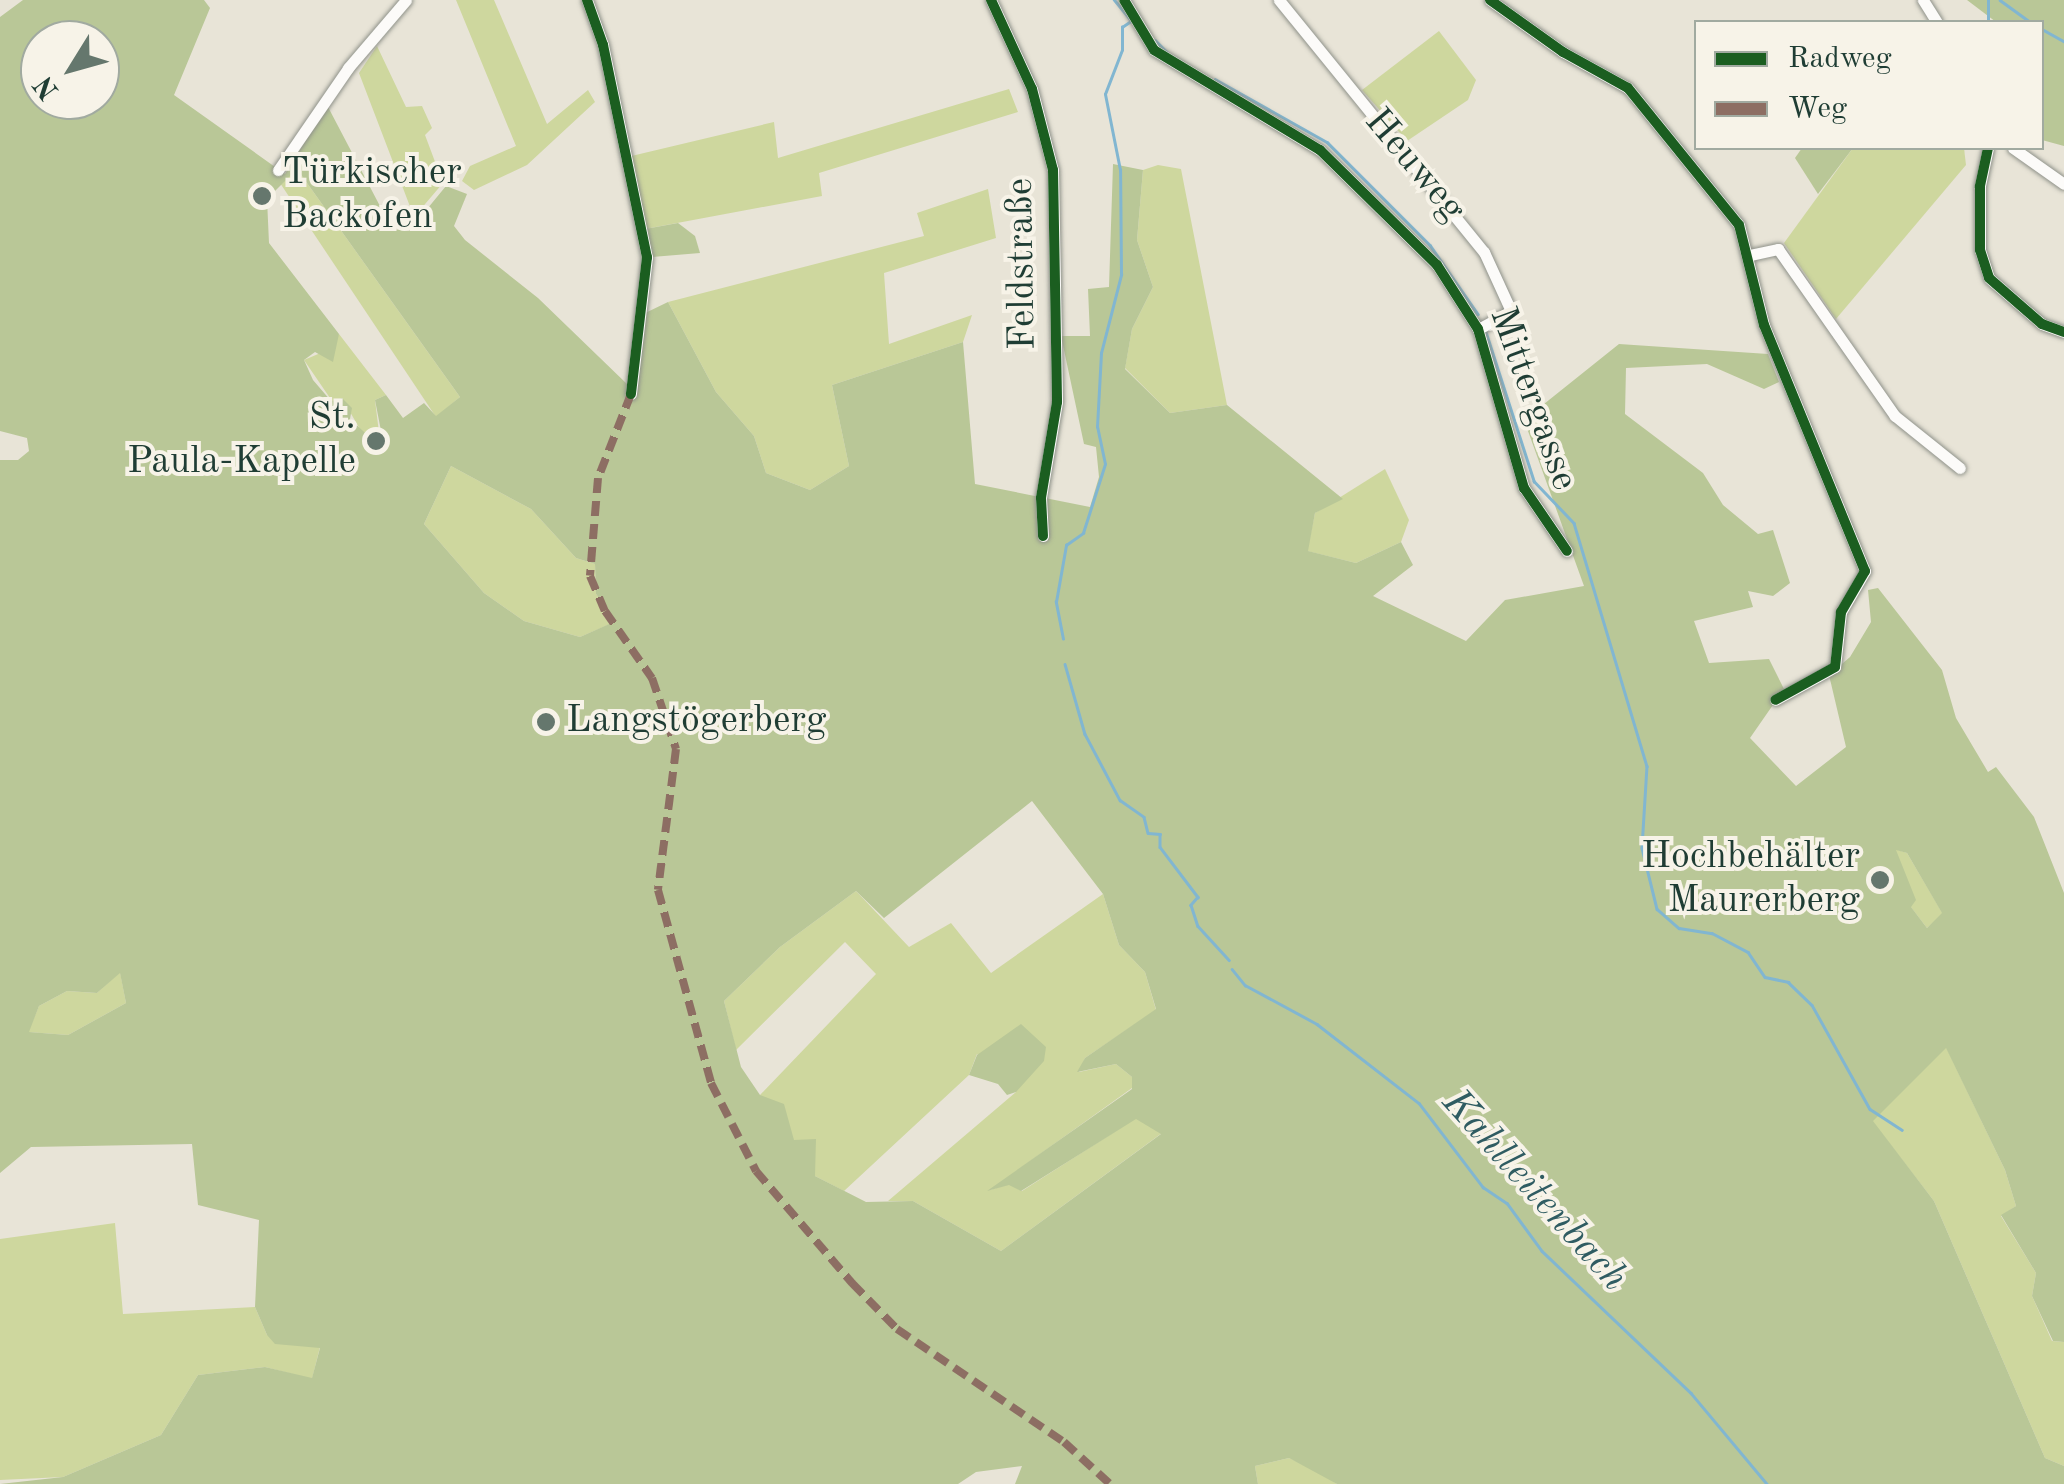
<!DOCTYPE html>
<html>
<head>
<meta charset="utf-8">
<style>
  body { margin:0 }
  #map { position:relative; width:2064px; height:1484px; overflow:hidden; background:#e8e4d7; font-family:"Old Standard TT",serif }
  div>[style] { position:absolute }
  .green>* { inset:0; background:#ced79e }
  .forest>* { inset:0; background:#b9c797 }
  .stream>* { height:2.5px; margin:-1.25px; padding:0 1.25px; transform-origin:1.25px; border-radius:1.25px; background:#81b6d1 }
  .roads { filter:drop-shadow(0 0 2px #8f928a) drop-shadow(0 0 2px #8f928a) }
  .street>* { height:11px; margin:-5.5px; padding:0 5.5px; transform-origin:5.5px; border-radius:5.5px; background:#fcfbf9 }
  .quiet>* { height:8px; margin-top:-4px; transform-origin:0; background:repeating-linear-gradient(90deg,#8d6e63 0 15px,transparent 0 23px) }
  .cycleway>* { height:10px; margin:-5px; padding:0 5px; transform-origin:5px; border-radius:5px; background:#1b5e20 }
  .dots>* { width:28px; height:28px; translate:-50% -50%; box-sizing:border-box; border:5px solid #f7f3e8; border-radius:50% }
  span { translate:-50% -50%; white-space:nowrap; text-align:center; line-height:1.15; -webkit-text-stroke:8px #f7f3e8; paint-order:stroke }
  .street-label { font-size:38px; color:#1f3d34 }
  .poi-label { font-size:38px; color:#1f3d34 }
  .left { translate:0 -50%; text-align:left }
  .right { translate:-100% -50%; text-align:right }
  .water-label { font-size:40px; color:#2f5c62; font-style:italic }
  .legend { position:absolute; left:1694px; top:20px; width:350px; height:130px; box-sizing:border-box; background:#f7f3e8; border:2px solid #a1aaa0; margin:0; padding:12px 18px; list-style:none; font-size:30px; color:#1f3d34 }
  .legend li { display:flex; align-items:center; gap:20px; height:50px }
  .legend b { width:50px; border:2px solid #a1aaa0 }
  .north { position:absolute; left:20px; top:20px; width:100px; height:100px; box-sizing:border-box; background:#f7f3e8; border:2px solid #a1aaa0; border-radius:50%; rotate:233deg; font-size:28px; font-weight:700; line-height:40px; text-align:center; color:#1f3d34 }
  .north::after { content:''; display:block; margin:auto; width:35px; height:45px; background:#65776d; clip-path:polygon(50% 0,100% 100%,50% 72%,0 100%) }
</style>
</head>
<body>
<div id="map">
  <div class="green">
    <i style="clip-path:polygon(456px 0,494px 0,547px 124px,588px 90px,595px 102px,527px 165px,474px 190px,462px 181px,470px 166px,516px 146px)"></i>
    <i style="clip-path:polygon(1439px 31px,1476px 80px,1468px 100px,1407px 141px,1362px 90px)"></i>
    <i style="clip-path:polygon(377px 46px,406px 107px,422px 106px,432px 128px,425px 135px,443px 183px,414px 217px,359px 73px)"></i>
    <i style="clip-path:polygon(1009px 89px,1018px 112px,819px 173px,822px 196px,645px 229px,623px 158px,774px 122px,778px 158px)"></i>
    <i style="clip-path:polygon(1853px 148px,1964px 148px,1966px 165px,1836px 319px,1784px 243px)"></i>
    <i style="clip-path:polygon(1158px 165px,1181px 169px,1227px 405px,1170px 413px,1125px 368px,1132px 329px,1153px 287px,1137px 240px,1143px 170px)"></i>
    <i style="clip-path:polygon(297px 169px,460px 397px,436px 417px,280px 183px)"></i>
    <i style="clip-path:polygon(988px 189px,996px 238px,884px 273px,889px 344px,972px 315px,963px 342px,832px 385px,849px 466px,810px 490px,766px 473px,754px 436px,716px 392px,668px 302px,924px 236px,917px 213px)"></i>
    <i style="clip-path:polygon(339px 334px,386px 395px,375px 400px,380px 441px,371px 442px,361px 431px,342px 398px,332px 401px,304px 360px,330px 349px)"></i>
    <i style="clip-path:polygon(451px 466px,531px 509px,576px 558px,595px 564px,596px 594px,617px 621px,580px 637px,524px 621px,484px 593px,424px 524px)"></i>
    <i style="clip-path:polygon(1385px 469px,1409px 520px,1401px 542px,1356px 563px,1307px 551px,1315px 513px)"></i>
    <i style="clip-path:polygon(1895px 849px,1907px 853px,1943px 914px,1927px 928px,1910px 906px)"></i>
    <i style="clip-path:polygon(856px 891px,909px 947px,951px 923px,991px 973px,1103px 894px,1119px 945px,1145px 972px,1156px 1010px,1085px 1058px,1079px 1072px,1116px 1064px,1132px 1077px,1132px 1088px,990px 1190px,1009px 1184px,1022px 1191px,1136px 1118px,1162px 1133px,1001px 1251px,913px 1201px,888px 1201px,1016px 1092px,977px 1054px,969px 1075px,844px 1191px,815px 1176px,760px 1095px,876px 974px,845px 942px,736px 1050px,724px 1001px,780px 947px)"></i>
    <i style="clip-path:polygon(120px 972px,126px 1003px,68px 1035px,28px 1032px,39px 1006px,67px 991px,97px 993px)"></i>
    <i style="clip-path:polygon(1946px 1047px,2005px 1170px,2016px 1206px,2001px 1216px,2036px 1273px,2032px 1296px,2052px 1341px,2064px 1342px,2064px 1466px,2045px 1458px,1934px 1201px,1872px 1121px)"></i>
    <i style="clip-path:polygon(115px 1223px,123px 1314px,255px 1307px,267px 1335px,320px 1347px,312px 1379px,265px 1367px,198px 1375px,161px 1435px,63px 1477px,0 1480px,0 1239px)"></i>
    <i style="clip-path:polygon(1289px 1458px,1323px 1474px,1337px 1484px,1258px 1484px,1255px 1466px)"></i>
  </div>
  <div class="forest">
    <i style="clip-path:polygon(evenodd,23px 0,204px 0,210px 8px,174px 95px,285px 174px,327px 105px,392px 229px,409px 231px,446px 186px,467px 194px,454px 226px,465px 240px,538px 298px,628px 385px,639px 316px,668px 302px,716px 392px,754px 436px,766px 473px,810px 490px,849px 466px,832px 385px,963px 342px,975px 484px,1090px 507px,1099px 477px,1096px 447px,1084px 444px,1061px 336px,1090px 336px,1088px 289px,1109px 287px,1113px 164px,1143px 170px,1137px 240px,1153px 287px,1132px 329px,1125px 369px,1170px 413px,1227px 405px,1343px 499px,1315px 513px,1308px 551px,1356px 563px,1401px 542px,1413px 565px,1373px 596px,1466px 641px,1505px 600px,1584px 586px,1524px 420px,1619px 344px,1768px 354px,1779px 382px,1764px 389px,1707px 364px,1626px 368px,1625px 414px,1703px 473px,1723px 505px,1758px 534px,1773px 530px,1790px 583px,1773px 596px,1748px 591px,1753px 607px,1694px 621px,1709px 663px,1769px 659px,1784px 689px,1750px 738px,1796px 786px,1846px 747px,1829px 675px,1850px 657px,1871px 622px,1868px 590px,1878px 588px,1942px 670px,1956px 718px,1988px 772px,1996px 767px,2034px 817px,2064px 893px,2064px 1342px,2053px 1341px,2032px 1296px,2036px 1273px,2001px 1215px,2016px 1206px,2005px 1170px,1946px 1048px,1873px 1121px,1934px 1201px,2045px 1458px,2064px 1466px,2064px 1484px,1337px 1484px,1289px 1458px,1255px 1466px,1258px 1484px,1015px 1484px,1022px 1466px,976px 1472px,958px 1484px,0 1484px,63px 1477px,161px 1435px,198px 1375px,265px 1367px,312px 1378px,320px 1348px,275px 1344px,267px 1335px,255px 1307px,259px 1220px,198px 1205px,192px 1144px,31px 1147px,0 1173px,0 460px,18px 460px,29px 451px,27px 438px,0 431px,0 17px,23px 0,40px 40px,100px 40px,100px 100px,40px 100px,40px 40px,23px 0,297px 169px,460px 397px,436px 416px,424px 403px,403px 418px,386px 395px,375px 400px,382px 436px,375px 442px,350px 419px,352px 408px,342px 398px,331px 401px,313px 380px,304px 360px,315px 352px,333px 362px,339px 334px,269px 243px,267px 199px,297px 169px,23px 0,451px 466px,531px 509px,576px 558px,595px 564px,596px 594px,616px 621px,580px 637px,524px 621px,484px 593px,424px 524px,451px 466px,23px 0,1032px 801px,1103px 894px,1119px 945px,1145px 972px,1156px 1009px,1085px 1058px,1077px 1072px,1116px 1064px,1132px 1077px,1132px 1089px,987px 1191px,1009px 1185px,1021px 1191px,1136px 1119px,1161px 1134px,1001px 1251px,913px 1201px,866px 1202px,815px 1176px,816px 1139px,794px 1140px,784px 1104px,760px 1095px,741px 1067px,724px 1001px,780px 947px,856px 891px,884px 918px,1032px 801px,23px 0,1896px 850px,1907px 853px,1942px 913px,1927px 928px,1911px 907px,1916px 900px,1896px 850px,23px 0,120px 973px,126px 1003px,68px 1035px,29px 1032px,39px 1006px,67px 991px,97px 993px,120px 973px)"></i>
    <i style="clip-path:polygon(1967px 0,2064px 0,2064px 146px,2042px 140px,2042px 22px,1996px 22px)"></i>
    <i style="clip-path:polygon(1802px 148px,1853px 148px,1818px 194px,1795px 158px)"></i>
    <i style="clip-path:polygon(678px 223px,695px 236px,700px 253px,652px 257px,645px 229px)"></i>
    <i style="clip-path:polygon(1021px 1024px,1046px 1047px,1044px 1061px,1016px 1092px,1007px 1095px,998px 1084px,969px 1075px,977px 1055px)"></i>
  </div>
  <div class="stream">
    <i style="left:2000px;top:0;width:37px;rotate:36deg"></i>
    <i style="left:1988px;top:22px;width:22px;rotate:-90deg"></i>
    <i style="left:2042px;top:29px;width:25px;rotate:29deg"></i>
    <i style="left:1155px;top:40px;width:17px;rotate:45deg"></i>
    <i style="left:1215px;top:79px;width:129px;rotate:29.4deg"></i>
    <i style="left:1327px;top:142px;width:146px;rotate:45deg"></i>
    <i style="left:1430px;top:245px;width:84px;rotate:55.2deg"></i>
    <i style="left:1486px;top:332px;width:157px;rotate:72.1deg"></i>
    <i style="left:1534px;top:481px;width:58px;rotate:46.4deg"></i>
    <i style="left:1574px;top:523px;width:254px;rotate:73.3deg"></i>
    <i style="left:1647px;top:766px;width:82px;rotate:93.5deg"></i>
    <i style="left:1642px;top:848px;width:63px;rotate:76.2deg"></i>
    <i style="left:1657px;top:909px;width:29px;rotate:41deg"></i>
    <i style="left:1679px;top:928px;width:33px;rotate:9deg"></i>
    <i style="left:1712px;top:933px;width:41px;rotate:27.8deg"></i>
    <i style="left:1748px;top:952px;width:30px;rotate:56deg"></i>
    <i style="left:1765px;top:977px;width:24px;rotate:12deg"></i>
    <i style="left:1788px;top:982px;width:33px;rotate:44deg"></i>
    <i style="left:1812px;top:1005px;width:119px;rotate:60.9deg"></i>
    <i style="left:1870px;top:1109px;width:38px;rotate:33deg"></i>
    <i style="left:1063px;top:639px;width:38px;rotate:-101deg"></i>
    <i style="left:1056px;top:602px;width:58px;rotate:-80deg"></i>
    <i style="left:1066px;top:545px;width:21px;rotate:-35deg"></i>
    <i style="left:1083px;top:533px;width:72px;rotate:-72.3deg"></i>
    <i style="left:1105px;top:464px;width:38px;rotate:-102deg"></i>
    <i style="left:1097px;top:427px;width:74px;rotate:-86.9deg"></i>
    <i style="left:1101px;top:353px;width:81px;rotate:-75.6deg"></i>
    <i style="left:1121px;top:275px;width:105px;rotate:-90.5deg"></i>
    <i style="left:1120px;top:170px;width:77px;rotate:-101.2deg"></i>
    <i style="left:1105px;top:94px;width:47px;rotate:-68.9deg"></i>
    <i style="left:1122px;top:50px;width:23px;rotate:-90deg"></i>
    <i style="left:1122px;top:27px;width:11px;rotate:-34deg"></i>
    <i style="left:1131px;top:21px;width:27px;rotate:-129deg"></i>
    <i style="left:1065px;top:664px;width:73px;rotate:74.1deg"></i>
    <i style="left:1085px;top:734px;width:75px;rotate:62.1deg"></i>
    <i style="left:1120px;top:800px;width:29px;rotate:35deg"></i>
    <i style="left:1144px;top:817px;width:16px;rotate:76deg"></i>
    <i style="left:1148px;top:833px;width:12px;rotate:5deg"></i>
    <i style="left:1160px;top:834px;width:13px;rotate:90deg"></i>
    <i style="left:1160px;top:847px;width:63px;rotate:52.8deg"></i>
    <i style="left:1198px;top:897px;width:11px;rotate:131deg"></i>
    <i style="left:1191px;top:905px;width:22px;rotate:72deg"></i>
    <i style="left:1198px;top:926px;width:46px;rotate:47.6deg"></i>
    <i style="left:1232px;top:969px;width:21px;rotate:51deg"></i>
    <i style="left:1245px;top:985px;width:82px;rotate:28.4deg"></i>
    <i style="left:1317px;top:1024px;width:129px;rotate:37.8deg"></i>
    <i style="left:1419px;top:1103px;width:106px;rotate:52.7deg"></i>
    <i style="left:1483px;top:1187px;width:29px;rotate:34deg"></i>
    <i style="left:1507px;top:1203px;width:59px;rotate:53.9deg"></i>
    <i style="left:1542px;top:1251px;width:206px;rotate:43.6deg"></i>
    <i style="left:1691px;top:1393px;width:119px;rotate:50.1deg"></i>
  </div>
  <div class="roads">
    <div class="street">
      <i style="left:587px;top:0;width:48px;rotate:70.4deg"></i>
      <i style="left:603px;top:45px;width:217px;rotate:78.3deg"></i>
      <i style="left:647px;top:257px;width:138px;rotate:96.7deg"></i>
      <i style="left:991px;top:0;width:98px;rotate:65.3deg"></i>
      <i style="left:1032px;top:89px;width:84px;rotate:75.5deg"></i>
      <i style="left:1053px;top:170px;width:232px;rotate:89deg"></i>
      <i style="left:1057px;top:402px;width:97px;rotate:99.5deg"></i>
      <i style="left:1041px;top:498px;width:38px;rotate:87deg"></i>
      <i style="left:1124px;top:0;width:58px;rotate:59deg"></i>
      <i style="left:1154px;top:50px;width:194px;rotate:31.1deg"></i>
      <i style="left:1320px;top:150px;width:164px;rotate:44.5deg"></i>
      <i style="left:1437px;top:265px;width:76px;rotate:57.4deg"></i>
      <i style="left:1478px;top:329px;width:166px;rotate:73.9deg"></i>
      <i style="left:1524px;top:488px;width:76px;rotate:55.7deg"></i>
      <i style="left:1279px;top:0;width:325px;rotate:50.9deg"></i>
      <i style="left:1484px;top:252px;width:65px;rotate:65.4deg"></i>
      <i style="left:1511px;top:311px;width:38px;rotate:151deg"></i>
      <i style="left:1490px;top:0;width:90px;rotate:35.5deg"></i>
      <i style="left:1563px;top:52px;width:74px;rotate:29deg"></i>
      <i style="left:1628px;top:88px;width:176px;rotate:51deg"></i>
      <i style="left:1739px;top:225px;width:103px;rotate:76deg"></i>
      <i style="left:1764px;top:325px;width:266px;rotate:67.7deg"></i>
      <i style="left:1865px;top:571px;width:48px;rotate:120.3deg"></i>
      <i style="left:1841px;top:612px;width:55px;rotate:96.2deg"></i>
      <i style="left:1835px;top:667px;width:68px;rotate:151.2deg"></i>
      <i style="left:1923px;top:0;width:26px;rotate:58deg"></i>
      <i style="left:1988px;top:148px;width:40px;rotate:102deg"></i>
      <i style="left:1980px;top:187px;width:63px;rotate:90deg"></i>
      <i style="left:1980px;top:250px;width:29px;rotate:72deg"></i>
      <i style="left:1989px;top:278px;width:70px;rotate:41deg"></i>
      <i style="left:2042px;top:324px;width:23px;rotate:20deg"></i>
      <i style="left:2013px;top:148px;width:62px;rotate:35.2deg"></i>
      <i style="left:278px;top:170px;width:124px;rotate:-55.5deg"></i>
      <i style="left:348px;top:68px;width:89px;rotate:-49.5deg"></i>
      <i style="left:1750px;top:255px;width:29px;rotate:-12deg"></i>
      <i style="left:1778px;top:249px;width:204px;rotate:55deg"></i>
      <i style="left:1895px;top:416px;width:83px;rotate:38.7deg"></i>
    </div>
  </div>
  <div class="quiet">
    <i style="left:631px;top:394px;width:90px;rotate:111.4deg"></i>
    <i style="left:598px;top:478px;width:98px;rotate:94.7deg"></i>
    <i style="left:590px;top:576px;width:38px;rotate:67deg"></i>
    <i style="left:605px;top:611px;width:82px;rotate:55deg"></i>
    <i style="left:652px;top:678px;width:75px;rotate:71.3deg"></i>
    <i style="left:676px;top:749px;width:142px;rotate:97.3deg"></i>
    <i style="left:658px;top:890px;width:200px;rotate:74.6deg"></i>
    <i style="left:711px;top:1083px;width:99px;rotate:62.9deg"></i>
    <i style="left:756px;top:1171px;width:148px;rotate:49.4deg"></i>
    <i style="left:852px;top:1283px;width:64px;rotate:45.6deg"></i>
    <i style="left:897px;top:1329px;width:202px;rotate:34.1deg"></i>
    <i style="left:1064px;top:1442px;width:62px;rotate:42.4deg"></i>
  </div>
  <div class="cycleway">
    <i style="left:587px;top:0;width:48px;rotate:70.4deg"></i>
    <i style="left:603px;top:45px;width:217px;rotate:78.3deg"></i>
    <i style="left:647px;top:257px;width:138px;rotate:96.7deg"></i>
    <i style="left:991px;top:0;width:98px;rotate:65.3deg"></i>
    <i style="left:1032px;top:89px;width:84px;rotate:75.5deg"></i>
    <i style="left:1053px;top:170px;width:232px;rotate:89deg"></i>
    <i style="left:1057px;top:402px;width:97px;rotate:99.5deg"></i>
    <i style="left:1041px;top:498px;width:38px;rotate:87deg"></i>
    <i style="left:1124px;top:0;width:58px;rotate:59deg"></i>
    <i style="left:1154px;top:50px;width:194px;rotate:31.1deg"></i>
    <i style="left:1320px;top:150px;width:164px;rotate:44.5deg"></i>
    <i style="left:1437px;top:265px;width:76px;rotate:57.4deg"></i>
    <i style="left:1478px;top:329px;width:166px;rotate:73.9deg"></i>
    <i style="left:1524px;top:488px;width:76px;rotate:55.7deg"></i>
    <i style="left:1490px;top:0;width:90px;rotate:35.5deg"></i>
    <i style="left:1563px;top:52px;width:74px;rotate:29deg"></i>
    <i style="left:1628px;top:88px;width:176px;rotate:51deg"></i>
    <i style="left:1739px;top:225px;width:103px;rotate:76deg"></i>
    <i style="left:1764px;top:325px;width:266px;rotate:67.7deg"></i>
    <i style="left:1865px;top:571px;width:48px;rotate:120.3deg"></i>
    <i style="left:1841px;top:612px;width:55px;rotate:96.2deg"></i>
    <i style="left:1835px;top:667px;width:68px;rotate:151.2deg"></i>
    <i style="left:1988px;top:148px;width:40px;rotate:102deg"></i>
    <i style="left:1980px;top:187px;width:63px;rotate:90deg"></i>
    <i style="left:1980px;top:250px;width:29px;rotate:72deg"></i>
    <i style="left:1989px;top:278px;width:70px;rotate:41deg"></i>
    <i style="left:2042px;top:324px;width:23px;rotate:20deg"></i>
  </div>
  <div class="dots">
    <i style="left:262px;top:196px;background:#65776d"></i>
    <i style="left:376px;top:441px;background:#65776d"></i>
    <i style="left:546px;top:722px;background:#65776d"></i>
    <i style="left:1880px;top:880px;background:#65776d"></i>
  </div>
  <div class="street-label">
    <span style="left:1414px;top:166px;rotate:50deg">Heuweg</span>
    <span style="left:1023px;top:264px;rotate:-91deg">Feldstraße</span>
    <span style="left:1532px;top:399px;rotate:70deg">Mittergasse</span>
  </div>
  <div class="poi-label">
    <span class="left" style="left:282px;top:196px">Türkischer<br>Backofen</span>
    <span class="right" style="left:356px;top:441px">St.<br>Paula-Kapelle</span>
    <span class="left" style="left:566px;top:722px">Langstögerberg</span>
    <span class="right" style="left:1860px;top:880px">Hochbehälter<br>Maurerberg</span>
  </div>
  <div class="water-label">
    <span style="left:1534px;top:1191px;rotate:48deg">Kahlleitenbach</span>
  </div>
  <ul class="legend">
  <li><b style="height:12px;background:#1b5e20"></b>Radweg</li>
  <li><b style="height:12px;background:#8d6e63"></b>Weg</li>
  </ul>
  <div class="north">N</div>
</div>
</body>
</html>
